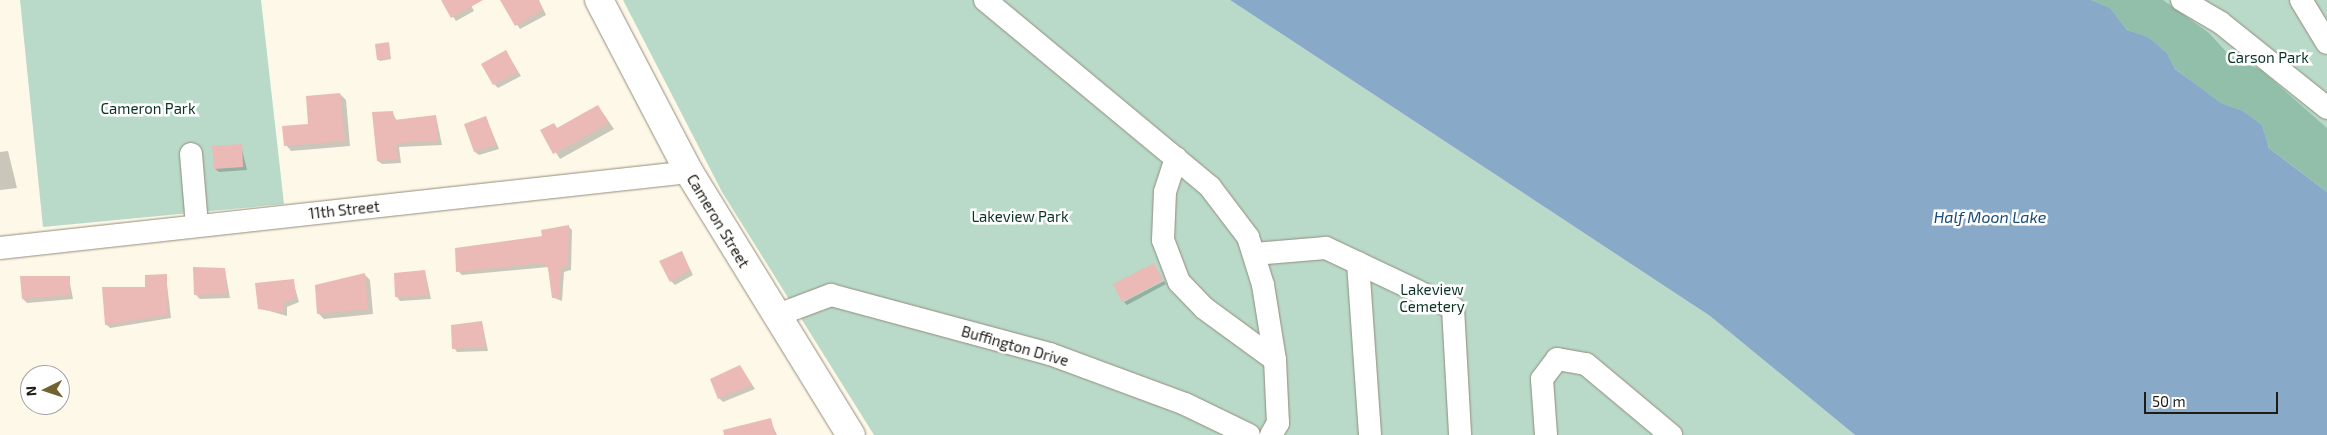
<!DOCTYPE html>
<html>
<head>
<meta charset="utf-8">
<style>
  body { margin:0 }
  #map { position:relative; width:2327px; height:435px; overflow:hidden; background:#fef8e9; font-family:"Exo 2",sans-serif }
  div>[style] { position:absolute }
  .green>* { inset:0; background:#b9dac9 }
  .forest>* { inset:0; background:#91bfa9 }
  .water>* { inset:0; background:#89a9c9 }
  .shadow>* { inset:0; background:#0003 }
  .building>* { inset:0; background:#ebb9b6 }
  .roads { filter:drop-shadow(0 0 1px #938c7b) drop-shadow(0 0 1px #938c7b) }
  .minor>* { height:22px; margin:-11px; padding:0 11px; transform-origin:11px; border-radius:11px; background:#fff }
  .major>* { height:28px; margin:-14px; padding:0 14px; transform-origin:14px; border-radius:14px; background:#fff }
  span { translate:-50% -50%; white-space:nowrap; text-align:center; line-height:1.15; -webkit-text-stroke:5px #fff; paint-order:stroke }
  .park-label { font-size:15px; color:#0c3525 }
  .street-label { font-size:15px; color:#1f1c16 }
  .water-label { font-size:16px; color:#1c4c77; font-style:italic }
  .north { position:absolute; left:20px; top:365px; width:50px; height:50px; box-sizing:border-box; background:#fff; border:1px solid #a5a4a2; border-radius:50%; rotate:266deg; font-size:14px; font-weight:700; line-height:20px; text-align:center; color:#1f1c16 }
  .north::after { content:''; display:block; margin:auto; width:18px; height:22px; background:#706330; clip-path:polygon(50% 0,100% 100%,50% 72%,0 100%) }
  .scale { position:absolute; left:2144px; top:392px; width:134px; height:22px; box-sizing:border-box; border:2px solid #1f1c16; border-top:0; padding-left:6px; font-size:15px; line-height:18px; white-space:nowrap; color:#1f1c16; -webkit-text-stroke:4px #fff; paint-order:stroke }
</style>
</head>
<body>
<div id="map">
  <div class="green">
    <i style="clip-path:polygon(20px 0,261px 0,284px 204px,43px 227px)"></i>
    <i style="clip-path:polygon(623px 0,1230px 0,1710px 316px,1855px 435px,874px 435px,722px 192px)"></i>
    <i style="clip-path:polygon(2091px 0,2327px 0,2327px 192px)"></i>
  </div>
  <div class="forest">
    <i style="clip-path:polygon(2091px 0,2163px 0,2209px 33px,2231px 57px,2261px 70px,2327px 128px,2327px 192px,2269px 148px,2262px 125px,2243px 111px,2221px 103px,2175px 69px,2167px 53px,2148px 37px,2127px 30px,2110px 8px)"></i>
  </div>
  <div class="water">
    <i style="clip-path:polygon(1230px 0,2091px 0,2110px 8px,2127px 30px,2148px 37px,2167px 53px,2175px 69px,2221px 103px,2243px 111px,2262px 125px,2269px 148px,2327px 192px,2327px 435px,1855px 435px,1710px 316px)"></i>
  </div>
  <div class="shadow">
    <i style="clip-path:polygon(442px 0,468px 0,474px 11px,456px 21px)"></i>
    <i style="clip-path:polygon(501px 0,539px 0,546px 15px,520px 29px)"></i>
    <i style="clip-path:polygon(389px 43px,391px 59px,380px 61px,378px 59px)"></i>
    <i style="clip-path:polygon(506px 52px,521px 76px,498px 88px,494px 84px)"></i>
    <i style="clip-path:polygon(340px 94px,346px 100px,350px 146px,291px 151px,286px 145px)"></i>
    <i style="clip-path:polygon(598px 106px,614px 129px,560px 159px,542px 131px,553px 124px,558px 129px)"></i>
    <i style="clip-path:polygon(392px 112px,397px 121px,436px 116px,442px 145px,399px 147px,401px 163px,382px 164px,378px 161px)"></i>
    <i style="clip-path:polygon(486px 117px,499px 149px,479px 155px,475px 152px)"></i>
    <i style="clip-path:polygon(241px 145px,247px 170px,219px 172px,215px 169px)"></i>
    <i style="clip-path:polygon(8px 151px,17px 188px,0 190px,0 152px)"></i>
    <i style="clip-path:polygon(568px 226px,572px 230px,571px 270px,564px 272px,562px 301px,554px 298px,548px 267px,462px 275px,458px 271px)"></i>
    <i style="clip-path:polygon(682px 252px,693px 275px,675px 285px,671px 281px)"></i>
    <i style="clip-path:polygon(225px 270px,230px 298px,200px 299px,196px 295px)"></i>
    <i style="clip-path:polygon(425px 271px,431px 299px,400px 301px,397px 297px)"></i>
    <i style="clip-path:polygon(365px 275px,370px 280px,373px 314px,324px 319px,318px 313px)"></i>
    <i style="clip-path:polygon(166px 276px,171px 318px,110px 328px,106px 324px)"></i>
    <i style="clip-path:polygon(69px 278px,73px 299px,27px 303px,23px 299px)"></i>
    <i style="clip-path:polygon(293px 281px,299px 302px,287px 307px,287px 316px,259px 308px)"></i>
    <i style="clip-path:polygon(1164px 281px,1166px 284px,1127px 305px,1124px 302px)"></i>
    <i style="clip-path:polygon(482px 322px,488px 351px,457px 352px,454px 348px)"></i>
    <i style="clip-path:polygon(740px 366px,755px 389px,723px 402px,719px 398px)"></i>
    <i style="clip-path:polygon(770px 420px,777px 435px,739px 435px)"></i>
  </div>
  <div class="building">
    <i style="clip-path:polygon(441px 0,483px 0,451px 18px)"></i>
    <i style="clip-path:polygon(500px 0,538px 0,543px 10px,515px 26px)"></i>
    <i style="clip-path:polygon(389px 42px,390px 58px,377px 60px,375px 44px)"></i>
    <i style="clip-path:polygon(506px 50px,518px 72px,493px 85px,481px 64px)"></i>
    <i style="clip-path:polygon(340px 93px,345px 141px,284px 146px,282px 126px,308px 124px,306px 96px)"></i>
    <i style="clip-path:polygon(598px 105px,609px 123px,553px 154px,540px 130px,554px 123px,557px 128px)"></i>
    <i style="clip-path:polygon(393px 111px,394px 120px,436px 115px,438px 141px,396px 143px,398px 159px,377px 161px,372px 112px)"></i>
    <i style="clip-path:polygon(486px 116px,496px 145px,474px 152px,464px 124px)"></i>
    <i style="clip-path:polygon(242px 144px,243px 167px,214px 169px,212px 146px)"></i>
    <i style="clip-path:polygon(569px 225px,568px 266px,561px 268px,559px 298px,552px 298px,548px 268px,543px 263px,456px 272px,455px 248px,542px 236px,541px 230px)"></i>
    <i style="clip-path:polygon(682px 251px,690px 270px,670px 282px,659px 261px)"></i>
    <i style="clip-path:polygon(1154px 263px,1163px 280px,1122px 302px,1113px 284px)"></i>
    <i style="clip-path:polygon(193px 267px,225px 268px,227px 294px,194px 295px)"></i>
    <i style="clip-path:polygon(425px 270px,428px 296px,395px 297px,394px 273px)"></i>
    <i style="clip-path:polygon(365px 273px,368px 309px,317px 314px,315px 285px)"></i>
    <i style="clip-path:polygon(167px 274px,167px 315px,105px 325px,102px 287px,145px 287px,145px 275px)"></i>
    <i style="clip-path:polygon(20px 276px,70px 276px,70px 295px,22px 299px)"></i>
    <i style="clip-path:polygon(294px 279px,296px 298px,283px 303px,284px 313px,258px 309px,255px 283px)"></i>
    <i style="clip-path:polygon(482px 321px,485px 347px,452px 349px,451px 325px)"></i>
    <i style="clip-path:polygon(740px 365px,752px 385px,718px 399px,710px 379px)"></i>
    <i style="clip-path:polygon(771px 418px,775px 435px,724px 435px,723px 430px)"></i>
  </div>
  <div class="roads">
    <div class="minor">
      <i style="left:985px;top:0;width:293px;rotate:39.7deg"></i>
      <i style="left:1210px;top:187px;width:63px;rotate:52.8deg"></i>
      <i style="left:1248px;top:237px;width:50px;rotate:72.6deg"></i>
      <i style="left:1263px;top:285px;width:76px;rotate:80.9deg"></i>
      <i style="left:1275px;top:360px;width:63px;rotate:87.3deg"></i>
      <i style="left:1278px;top:423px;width:14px;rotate:120deg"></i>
      <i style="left:2182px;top:0;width:45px;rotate:30.5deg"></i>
      <i style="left:2221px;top:23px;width:136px;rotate:38.7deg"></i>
      <i style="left:2301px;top:0;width:50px;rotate:58.8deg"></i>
      <i style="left:191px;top:154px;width:72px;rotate:85.2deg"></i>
      <i style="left:1176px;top:158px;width:36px;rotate:108deg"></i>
      <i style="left:1165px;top:192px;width:48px;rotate:92.4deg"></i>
      <i style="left:1163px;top:240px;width:45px;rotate:69.1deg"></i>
      <i style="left:1179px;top:282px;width:36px;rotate:46deg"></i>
      <i style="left:1204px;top:308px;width:88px;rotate:36.2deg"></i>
      <i style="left:0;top:248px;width:693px;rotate:-6.29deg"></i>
      <i style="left:1254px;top:254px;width:72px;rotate:-4.8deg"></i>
      <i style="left:1326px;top:248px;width:140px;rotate:25.3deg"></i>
      <i style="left:1453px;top:308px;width:127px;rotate:86.8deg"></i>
      <i style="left:1358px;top:263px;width:172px;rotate:86deg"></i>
      <i style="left:775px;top:316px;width:60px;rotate:-20.6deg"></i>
      <i style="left:831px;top:295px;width:227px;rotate:15.1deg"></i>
      <i style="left:1050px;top:354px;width:144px;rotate:20.3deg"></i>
      <i style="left:1185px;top:404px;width:71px;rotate:25.8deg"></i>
      <i style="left:1546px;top:435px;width:56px;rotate:-94.1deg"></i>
      <i style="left:1542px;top:379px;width:25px;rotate:-53deg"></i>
      <i style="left:1557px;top:359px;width:29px;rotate:10deg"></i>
      <i style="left:1586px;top:364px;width:111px;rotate:39.9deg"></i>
    </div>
    <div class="major">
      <i style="left:599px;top:0;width:194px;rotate:62.4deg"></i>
      <i style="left:689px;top:172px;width:309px;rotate:58.4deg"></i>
    </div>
  </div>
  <div class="park-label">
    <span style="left:2268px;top:58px">Carson Park</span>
    <span style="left:148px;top:109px">Cameron Park</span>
    <span style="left:1020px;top:217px">Lakeview Park</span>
    <span style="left:1432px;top:298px">Lakeview<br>Cemetery</span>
  </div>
  <div class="street-label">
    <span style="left:344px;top:210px;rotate:-6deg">11th Street</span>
    <span style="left:718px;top:221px;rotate:59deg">Cameron Street</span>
    <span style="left:1015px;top:346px;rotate:16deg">Buffington Drive</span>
  </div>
  <div class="water-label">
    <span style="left:1990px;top:217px">Half Moon Lake</span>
  </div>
  <div class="north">N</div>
  <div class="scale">50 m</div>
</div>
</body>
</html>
